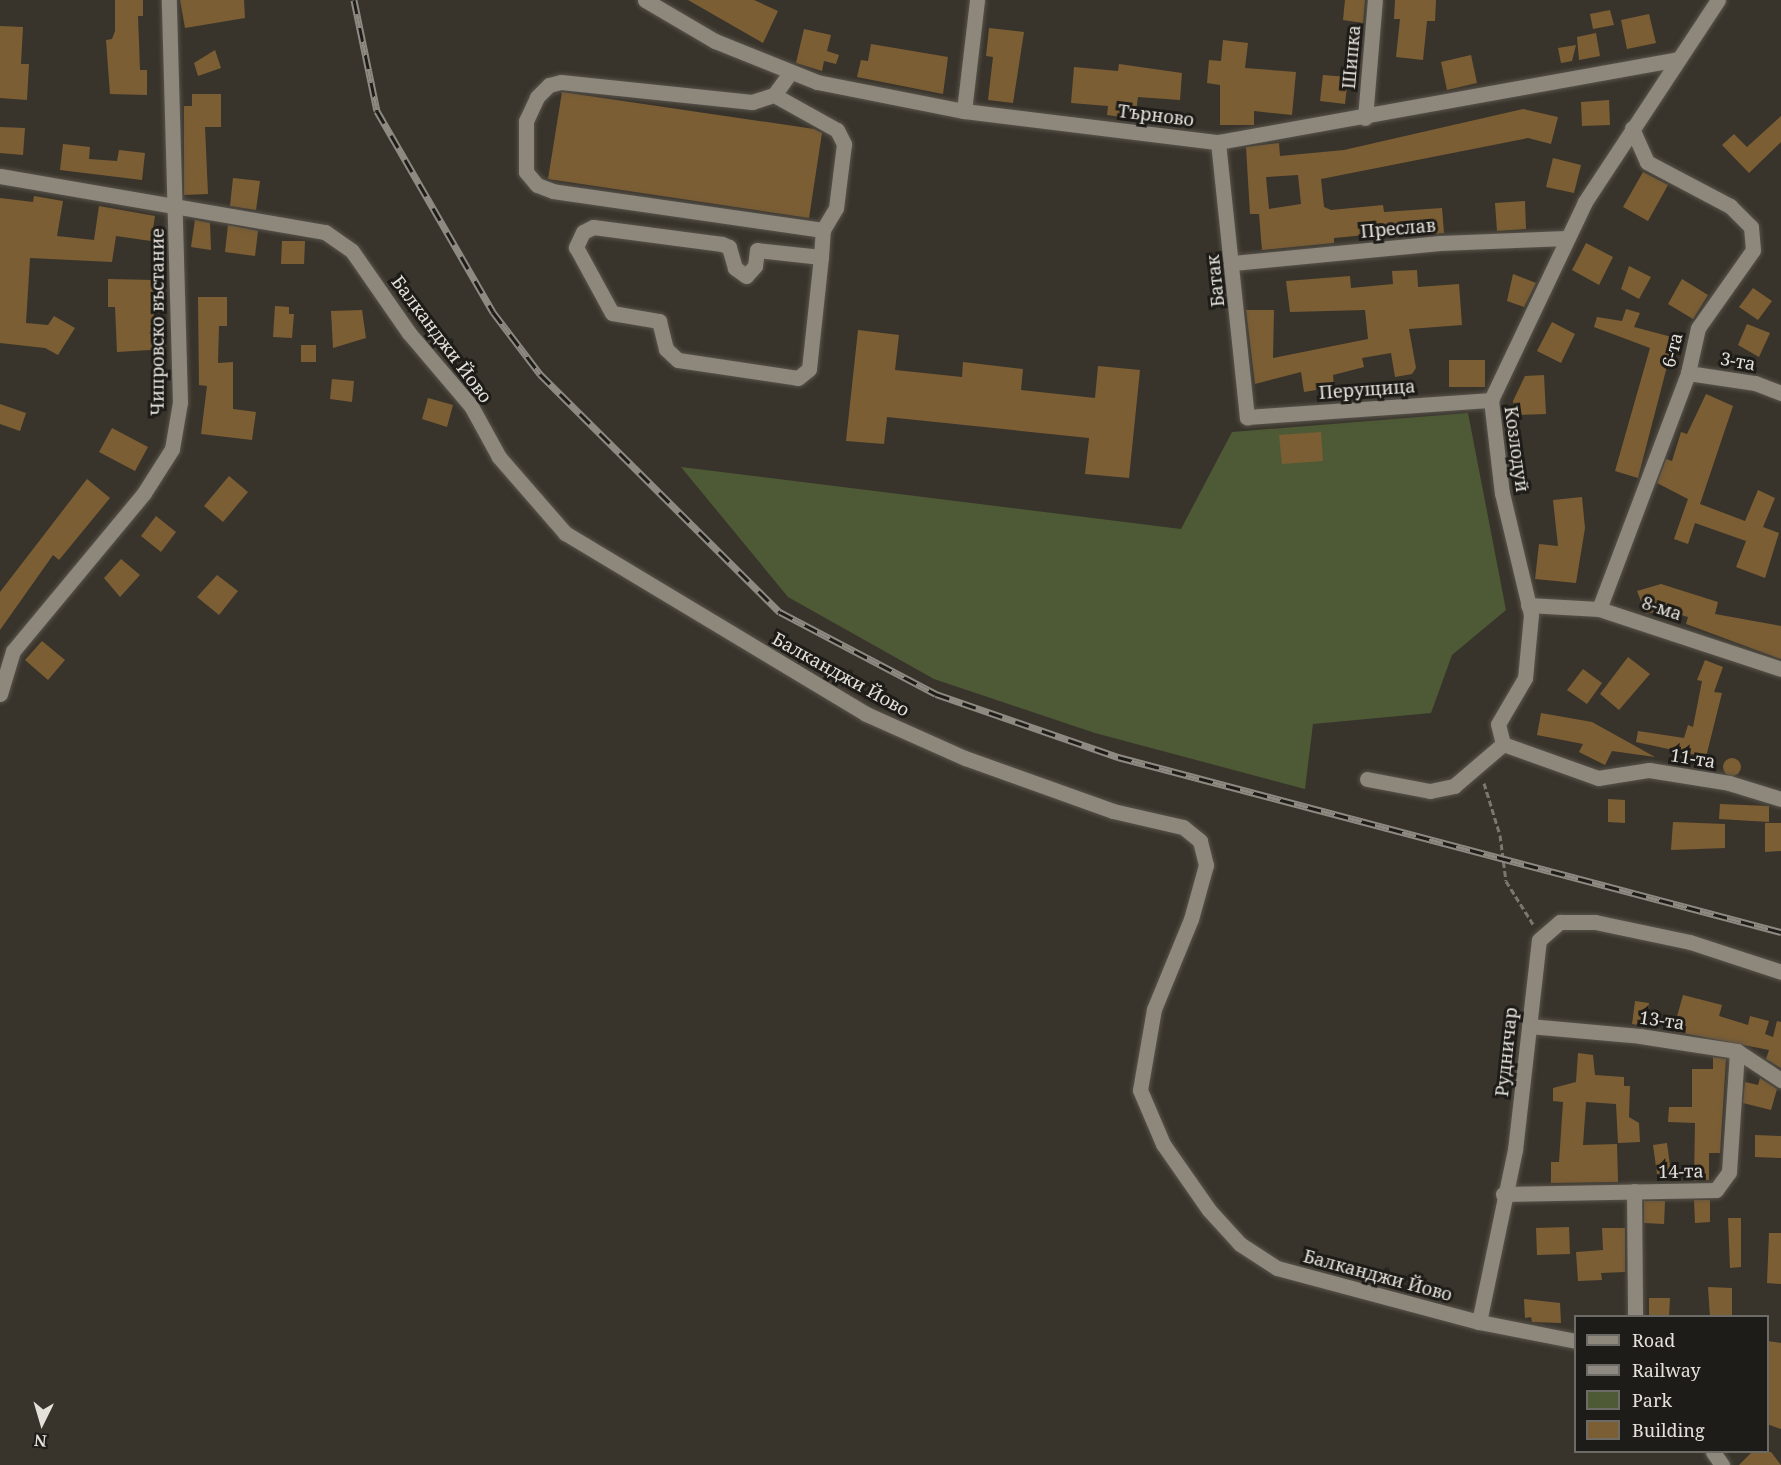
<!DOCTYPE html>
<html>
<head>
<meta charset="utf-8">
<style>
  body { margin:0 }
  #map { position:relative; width:1781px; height:1465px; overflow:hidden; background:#39342b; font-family:"Noto Serif",serif }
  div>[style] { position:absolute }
  .green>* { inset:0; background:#4d5a35 }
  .building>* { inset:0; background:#7c5e34 }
  .round { border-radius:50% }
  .path>* { height:3px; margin-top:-1.5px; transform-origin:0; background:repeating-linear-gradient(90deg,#7b766e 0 6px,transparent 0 9px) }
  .roads { filter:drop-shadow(0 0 2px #57534b) drop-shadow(0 0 2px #57534b) }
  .minor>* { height:15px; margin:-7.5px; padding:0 7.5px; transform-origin:7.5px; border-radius:7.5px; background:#8d877c }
  .rail>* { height:7px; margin-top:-3.5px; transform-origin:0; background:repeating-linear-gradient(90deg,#1e1c18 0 14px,#8e8a82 0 28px); box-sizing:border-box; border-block:2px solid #8e8a82 }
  span { translate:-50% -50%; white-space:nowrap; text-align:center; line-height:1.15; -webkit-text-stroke:6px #1e1c18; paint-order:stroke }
  .street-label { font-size:18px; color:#e4e1db }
  .legend { position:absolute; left:1574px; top:1315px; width:195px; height:138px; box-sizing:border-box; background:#1e1c18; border:2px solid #6d6b66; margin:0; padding:8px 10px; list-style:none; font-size:18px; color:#e4e1db }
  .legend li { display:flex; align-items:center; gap:12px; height:30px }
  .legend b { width:30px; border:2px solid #6d6b66 }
  .north { position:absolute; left:12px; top:1393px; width:60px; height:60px; -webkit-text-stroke:4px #1e1c18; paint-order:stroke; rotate:185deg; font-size:16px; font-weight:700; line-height:24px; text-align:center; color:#e4e1db }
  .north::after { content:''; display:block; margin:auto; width:21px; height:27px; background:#e4e1db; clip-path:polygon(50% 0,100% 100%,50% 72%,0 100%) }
</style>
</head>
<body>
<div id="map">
  <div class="green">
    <i style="clip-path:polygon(1468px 413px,1506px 610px,1452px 655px,1431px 713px,1313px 724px,1305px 789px,1095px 733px,934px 679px,788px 597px,681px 467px,1181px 529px,1232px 432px)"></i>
  </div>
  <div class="building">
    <i style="clip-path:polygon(115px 0,143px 0,143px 16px,138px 16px,140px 70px,147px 70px,147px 95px,110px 94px,106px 40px,112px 39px,115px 31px)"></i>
    <i style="clip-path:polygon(180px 0,244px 0,245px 18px,185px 28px)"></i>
    <i style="clip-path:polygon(688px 0,754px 0,778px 11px,763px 43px)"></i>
    <i style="clip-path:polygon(1345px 0,1365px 0,1363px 23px,1343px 20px)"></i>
    <i style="clip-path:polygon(1395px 0,1436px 0,1435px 21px,1427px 21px,1423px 60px,1396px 57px,1400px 19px,1394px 19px)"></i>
    <i style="clip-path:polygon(1610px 10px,1614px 25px,1593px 29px,1590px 14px)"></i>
    <i style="clip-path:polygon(1649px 14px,1656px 43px,1627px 49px,1621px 20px)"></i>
    <i style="clip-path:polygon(0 26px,23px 27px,21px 64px,29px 64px,27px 100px,0 98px)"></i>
    <i style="clip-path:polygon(989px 28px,1024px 32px,1013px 103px,988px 100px,993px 57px,986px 56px)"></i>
    <i style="clip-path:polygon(804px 29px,831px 35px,827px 51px,839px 55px,836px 64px,824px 61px,822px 71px,796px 63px)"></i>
    <i style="clip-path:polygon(1596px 33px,1600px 56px,1579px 60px,1577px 37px)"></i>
    <i style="clip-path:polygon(1223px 40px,1248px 43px,1245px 68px,1296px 72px,1292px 115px,1254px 111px,1254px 125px,1220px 125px,1220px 85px,1207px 83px,1209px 60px,1221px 61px)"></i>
    <i style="clip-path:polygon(871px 44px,948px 57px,943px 94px,857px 77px,861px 60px,868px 61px)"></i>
    <i style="clip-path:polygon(1576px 45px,1572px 61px,1561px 63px,1558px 48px)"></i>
    <i style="clip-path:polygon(215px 50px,221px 68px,198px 76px,194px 63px)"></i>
    <i style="clip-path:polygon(1471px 55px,1477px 83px,1447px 90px,1441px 62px)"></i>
    <i style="clip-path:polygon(1119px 64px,1182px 73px,1180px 100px,1138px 97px,1135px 119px,1107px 115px,1108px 106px,1071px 103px,1074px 67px,1118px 71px)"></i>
    <i style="clip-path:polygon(1323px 75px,1348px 77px,1345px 104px,1320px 101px)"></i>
    <i style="clip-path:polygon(562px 92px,814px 129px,822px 133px,809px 218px,548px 179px)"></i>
    <i style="clip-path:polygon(192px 94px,221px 94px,221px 127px,205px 127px,208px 194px,184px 195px,184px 106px,192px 106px)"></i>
    <i style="clip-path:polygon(1609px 100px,1610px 125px,1582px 126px,1581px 102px)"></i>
    <i style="clip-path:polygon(evenodd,1523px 109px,1558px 117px,1551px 144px,1528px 138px,1321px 179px,1324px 207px,1331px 210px,1383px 205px,1384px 212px,1442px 208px,1444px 233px,1408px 236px,1408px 231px,1334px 238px,1334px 243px,1262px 250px,1259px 214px,1250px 214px,1246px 147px,1279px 143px,1280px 156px,1344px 150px,1523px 109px,1298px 175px,1301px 204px,1269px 209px,1266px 177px,1298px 175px)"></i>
    <i style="clip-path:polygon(1781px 116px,1781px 142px,1749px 173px,1722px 145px,1734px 134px,1747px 147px)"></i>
    <i style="clip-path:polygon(0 127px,25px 128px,23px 155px,0 153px)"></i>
    <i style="clip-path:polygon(63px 144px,90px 147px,89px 159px,117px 161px,119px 150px,145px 153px,142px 180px,60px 170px)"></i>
    <i style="clip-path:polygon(1553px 158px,1581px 165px,1574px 193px,1546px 187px)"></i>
    <i style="clip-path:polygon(1643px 172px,1668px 185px,1648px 221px,1623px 207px)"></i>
    <i style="clip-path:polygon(233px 178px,260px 181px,256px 210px,230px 206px)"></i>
    <i style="clip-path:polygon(34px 196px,63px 201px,57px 236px,94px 240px,99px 206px,155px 216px,151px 241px,116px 236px,112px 262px,30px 258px,26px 323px,48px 325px,54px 316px,75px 328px,58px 355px,45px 348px,0 343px,0 198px,33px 202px)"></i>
    <i style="clip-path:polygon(1525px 201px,1526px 229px,1497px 231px,1495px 203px)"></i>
    <i style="clip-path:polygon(195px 220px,210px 223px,211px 250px,191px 247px)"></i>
    <i style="clip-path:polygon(228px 225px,258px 231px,255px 256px,225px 252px)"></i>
    <i style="clip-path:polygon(282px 241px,305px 241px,304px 264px,281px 264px)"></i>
    <i style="clip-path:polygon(1586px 243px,1613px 257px,1599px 285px,1572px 270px)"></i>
    <i style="clip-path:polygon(1629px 266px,1651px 277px,1639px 299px,1621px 289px)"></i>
    <i style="clip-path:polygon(1417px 270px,1418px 287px,1459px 284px,1462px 325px,1409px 329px,1416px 368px,1412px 374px,1395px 377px,1391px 353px,1362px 358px,1364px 367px,1333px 375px,1334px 387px,1304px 392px,1301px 372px,1255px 384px,1246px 310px,1274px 310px,1273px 358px,1368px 339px,1365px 310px,1290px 312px,1286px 281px,1350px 276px,1351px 288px,1393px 284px,1392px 271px)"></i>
    <i style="clip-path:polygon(1513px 274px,1536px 283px,1524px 307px,1507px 301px)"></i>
    <i style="clip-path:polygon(108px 279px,154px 280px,154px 323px,164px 323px,166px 349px,117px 352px,115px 307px,108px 307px)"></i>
    <i style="clip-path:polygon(1682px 279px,1708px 295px,1693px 319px,1668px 304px)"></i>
    <i style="clip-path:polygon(1753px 288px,1772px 301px,1758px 320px,1739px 307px)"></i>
    <i style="clip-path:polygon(198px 297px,227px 297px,227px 326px,219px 326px,218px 363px,233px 362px,233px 409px,256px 412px,252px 440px,201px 434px,207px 386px,199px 385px)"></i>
    <i style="clip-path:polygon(275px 306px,289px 307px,289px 314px,294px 314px,292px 338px,273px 337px)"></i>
    <i style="clip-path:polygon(1626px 309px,1640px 313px,1634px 327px,1683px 340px,1679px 353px,1671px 351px,1638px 478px,1615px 471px,1650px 348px,1594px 327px,1597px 317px,1622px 321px)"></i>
    <i style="clip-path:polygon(362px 310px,366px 338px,333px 348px,331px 311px)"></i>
    <i style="clip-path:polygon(1552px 322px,1575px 334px,1561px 363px,1537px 351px)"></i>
    <i style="clip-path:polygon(1747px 324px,1770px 333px,1759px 357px,1738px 345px)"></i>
    <i style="clip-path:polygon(858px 330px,899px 335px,895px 370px,962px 377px,963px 362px,1023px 369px,1021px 390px,1095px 398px,1098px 366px,1140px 370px,1129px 478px,1085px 474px,1089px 438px,887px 417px,884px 444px,846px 441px)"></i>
    <i style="clip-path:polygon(301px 345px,316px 345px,316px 362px,301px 362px)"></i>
    <i style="clip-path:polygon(1449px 360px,1485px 360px,1485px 387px,1449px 387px)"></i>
    <i style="clip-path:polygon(1544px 375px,1546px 414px,1514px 415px,1513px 401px,1525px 376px)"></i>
    <i style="clip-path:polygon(332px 379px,354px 381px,352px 402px,330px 399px)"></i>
    <i style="clip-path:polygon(1706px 394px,1733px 406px,1700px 504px,1745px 521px,1758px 490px,1775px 498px,1763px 527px,1779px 533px,1765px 578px,1736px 567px,1746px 541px,1695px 523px,1688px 544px,1674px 539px,1688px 499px,1657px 483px,1666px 459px,1672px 461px,1681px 432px,1687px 434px)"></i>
    <i style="clip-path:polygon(428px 398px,453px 405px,447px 427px,422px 419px)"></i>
    <i style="clip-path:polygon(0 404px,26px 413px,20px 431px,0 424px)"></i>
    <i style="clip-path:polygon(112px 428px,148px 447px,135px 471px,99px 452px)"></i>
    <i style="clip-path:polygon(1321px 432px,1323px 461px,1282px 464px,1279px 435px)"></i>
    <i style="clip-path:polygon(229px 476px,248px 492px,223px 522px,204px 506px)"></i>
    <i style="clip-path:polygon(87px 479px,110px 498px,59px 560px,53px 555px,0 630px,0 592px)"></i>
    <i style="clip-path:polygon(1582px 497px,1585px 528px,1576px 583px,1535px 579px,1539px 544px,1558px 546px,1553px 500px)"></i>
    <i style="clip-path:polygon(156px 516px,176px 532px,161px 552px,141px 536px)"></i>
    <i style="clip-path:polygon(121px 559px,140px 575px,120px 597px,104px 578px)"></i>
    <i style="clip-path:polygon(217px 575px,238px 591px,219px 615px,197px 597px)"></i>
    <i style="clip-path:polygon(1661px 584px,1718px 602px,1715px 614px,1781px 626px,1781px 659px,1686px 624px,1688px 617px,1664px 610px,1646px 614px,1637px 591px)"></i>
    <i style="clip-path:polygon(42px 641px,65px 660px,48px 680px,25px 660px)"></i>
    <i style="clip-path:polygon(1628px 657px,1650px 674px,1619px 710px,1600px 694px)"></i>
    <i style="clip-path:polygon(1705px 660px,1723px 667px,1714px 692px,1722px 693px,1706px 757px,1636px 742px,1638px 731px,1684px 738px,1688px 725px,1693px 727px,1702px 681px,1697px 680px)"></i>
    <i style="clip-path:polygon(1583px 669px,1602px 683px,1587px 704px,1567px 690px)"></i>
    <i style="clip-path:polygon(1541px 713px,1592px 722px,1655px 757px,1612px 751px,1605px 765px,1579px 752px,1583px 744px,1537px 735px)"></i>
    <i class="round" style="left:1723px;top:758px;width:18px;height:18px"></i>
    <i style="clip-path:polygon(1608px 799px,1625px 800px,1625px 823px,1608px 822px)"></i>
    <i style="clip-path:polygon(1720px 804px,1769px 806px,1769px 822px,1719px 819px)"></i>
    <i style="clip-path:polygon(1673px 822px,1725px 824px,1725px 848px,1671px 850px)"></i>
    <i style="clip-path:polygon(1765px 823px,1781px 823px,1781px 851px,1765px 852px)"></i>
    <i style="clip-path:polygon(1683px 995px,1722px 1005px,1719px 1016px,1748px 1025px,1750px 1016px,1769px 1021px,1765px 1034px,1773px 1037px,1777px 1021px,1781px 1022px,1781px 1068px,1766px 1059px,1769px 1050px,1673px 1031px)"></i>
    <i style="clip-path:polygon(1635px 1001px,1649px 1003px,1646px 1026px,1632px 1024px)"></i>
    <i style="clip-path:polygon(1578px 1053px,1593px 1055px,1595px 1075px,1624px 1077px,1624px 1086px,1630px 1086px,1629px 1117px,1639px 1123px,1640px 1142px,1618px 1143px,1616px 1104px,1586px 1102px,1583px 1145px,1617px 1144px,1618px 1182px,1551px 1183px,1551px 1162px,1559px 1162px,1563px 1102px,1553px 1101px,1553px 1088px,1576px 1082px)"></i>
    <i style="clip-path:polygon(1713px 1057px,1726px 1059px,1720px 1153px,1709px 1153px,1709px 1180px,1694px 1181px,1695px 1123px,1668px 1122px,1669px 1107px,1692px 1107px,1692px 1069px,1713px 1069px)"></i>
    <i style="clip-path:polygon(1760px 1078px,1777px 1089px,1771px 1110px,1743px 1103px,1745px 1082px,1758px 1085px)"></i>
    <i style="clip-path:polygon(1755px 1135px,1781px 1136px,1781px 1158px,1755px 1157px)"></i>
    <i style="clip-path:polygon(1667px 1143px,1672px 1181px,1658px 1181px,1653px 1145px)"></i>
    <i style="clip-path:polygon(1694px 1200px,1710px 1200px,1710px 1222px,1695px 1223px)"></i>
    <i style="clip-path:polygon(1644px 1201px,1665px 1201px,1664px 1224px,1644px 1223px)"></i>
    <i style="clip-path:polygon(1728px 1218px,1741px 1218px,1741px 1267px,1730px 1268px)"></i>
    <i style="clip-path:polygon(1569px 1227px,1570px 1254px,1537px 1255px,1536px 1228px)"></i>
    <i style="clip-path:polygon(1602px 1228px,1625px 1228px,1625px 1272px,1601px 1273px,1602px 1280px,1578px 1281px,1576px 1252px,1603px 1250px)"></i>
    <i style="clip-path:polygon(1769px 1233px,1781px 1233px,1781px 1284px,1767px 1283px)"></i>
    <i style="clip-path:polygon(1708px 1287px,1732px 1288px,1732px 1317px,1710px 1317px)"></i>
    <i style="clip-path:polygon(1649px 1298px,1670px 1298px,1669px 1317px,1649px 1317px)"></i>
    <i style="clip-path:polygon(1524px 1299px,1560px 1303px,1561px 1323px,1532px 1322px,1531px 1317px,1525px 1318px)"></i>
    <i style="clip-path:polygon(1767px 1341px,1781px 1343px,1781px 1429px,1767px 1424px)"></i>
    <i style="clip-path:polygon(1752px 1452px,1771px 1452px,1781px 1465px,1739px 1465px)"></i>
  </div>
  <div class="path">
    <i style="left:1484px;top:783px;width:54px;rotate:72.9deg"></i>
    <i style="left:1500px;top:835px;width:46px;rotate:82.6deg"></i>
    <i style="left:1506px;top:881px;width:51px;rotate:57.9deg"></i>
  </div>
  <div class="roads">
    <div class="minor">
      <i style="left:645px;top:0;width:81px;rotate:30.4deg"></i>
      <i style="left:715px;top:41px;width:110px;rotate:21.9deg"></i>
      <i style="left:817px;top:82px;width:150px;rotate:11.2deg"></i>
      <i style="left:964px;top:111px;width:256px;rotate:7deg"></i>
      <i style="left:1218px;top:142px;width:467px;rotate:-10.2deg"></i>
      <i style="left:1718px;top:0;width:242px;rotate:123.4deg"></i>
      <i style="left:1585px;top:202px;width:219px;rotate:115.4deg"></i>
      <i style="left:1491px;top:400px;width:94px;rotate:83.3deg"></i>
      <i style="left:1502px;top:493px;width:125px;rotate:76.6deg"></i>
      <i style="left:1531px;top:615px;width:63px;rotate:95.4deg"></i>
      <i style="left:1525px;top:678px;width:53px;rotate:120.4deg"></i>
      <i style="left:1498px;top:724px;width:21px;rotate:76deg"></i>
      <i style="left:1503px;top:744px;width:101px;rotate:19.7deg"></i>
      <i style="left:1598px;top:778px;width:52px;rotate:-8.9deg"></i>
      <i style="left:1649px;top:770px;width:81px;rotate:9.2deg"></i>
      <i style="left:1729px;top:783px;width:54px;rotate:17.1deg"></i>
      <i style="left:774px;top:95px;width:72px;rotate:29.1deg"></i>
      <i style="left:837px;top:130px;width:16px;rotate:63deg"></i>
      <i style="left:844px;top:144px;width:64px;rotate:97.1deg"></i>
      <i style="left:836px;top:208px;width:26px;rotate:121deg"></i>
      <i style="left:823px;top:230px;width:273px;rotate:-171.8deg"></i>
      <i style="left:553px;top:191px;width:17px;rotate:-159deg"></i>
      <i style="left:537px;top:185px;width:17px;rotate:-130deg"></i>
      <i style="left:526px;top:172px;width:51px;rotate:-90deg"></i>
      <i style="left:526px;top:121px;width:26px;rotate:-65deg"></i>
      <i style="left:537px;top:97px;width:17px;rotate:-45deg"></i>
      <i style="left:549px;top:85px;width:12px;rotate:-14deg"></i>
      <i style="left:561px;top:82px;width:192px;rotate:6deg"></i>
      <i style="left:752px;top:102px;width:23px;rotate:-18deg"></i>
      <i style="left:774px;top:95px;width:27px;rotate:-54deg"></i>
      <i style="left:964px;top:111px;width:112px;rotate:-83.3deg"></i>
      <i style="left:1365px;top:118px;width:118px;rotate:-85.2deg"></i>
      <i style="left:1218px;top:142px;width:277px;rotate:84deg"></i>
      <i style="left:1247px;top:417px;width:245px;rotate:-4deg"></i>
      <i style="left:0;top:176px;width:330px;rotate:9.8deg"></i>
      <i style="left:325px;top:232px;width:33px;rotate:35deg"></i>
      <i style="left:352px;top:251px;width:100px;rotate:55.2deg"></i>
      <i style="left:409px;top:333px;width:96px;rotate:49.7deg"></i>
      <i style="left:471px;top:406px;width:58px;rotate:61.2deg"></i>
      <i style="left:499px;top:457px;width:101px;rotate:49deg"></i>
      <i style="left:565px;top:533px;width:351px;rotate:31deg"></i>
      <i style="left:866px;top:714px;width:108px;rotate:24deg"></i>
      <i style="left:965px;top:758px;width:157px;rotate:19.7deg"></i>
      <i style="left:1113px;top:811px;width:72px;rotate:12.9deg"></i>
      <i style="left:1183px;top:827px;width:22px;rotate:39deg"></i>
      <i style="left:1200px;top:841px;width:25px;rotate:76deg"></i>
      <i style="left:1206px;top:865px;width:56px;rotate:105.5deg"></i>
      <i style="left:1191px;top:919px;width:97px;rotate:112.3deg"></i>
      <i style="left:1154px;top:1009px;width:82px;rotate:99.8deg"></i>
      <i style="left:1140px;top:1090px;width:59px;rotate:66.9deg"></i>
      <i style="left:1163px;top:1144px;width:80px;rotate:55.1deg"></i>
      <i style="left:1209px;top:1210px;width:46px;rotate:47.6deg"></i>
      <i style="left:1240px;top:1244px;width:44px;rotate:33deg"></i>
      <i style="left:1277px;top:1268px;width:209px;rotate:15deg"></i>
      <i style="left:821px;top:257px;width:64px;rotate:-173.8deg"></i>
      <i style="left:757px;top:250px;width:16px;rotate:97deg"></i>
      <i style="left:755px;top:266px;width:13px;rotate:132deg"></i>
      <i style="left:746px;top:276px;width:14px;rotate:-144deg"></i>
      <i style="left:735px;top:268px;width:22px;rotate:-106deg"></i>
      <i style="left:729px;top:247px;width:8px;rotate:-157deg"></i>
      <i style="left:722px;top:244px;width:130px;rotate:-172.5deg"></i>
      <i style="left:593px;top:227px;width:11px;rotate:153deg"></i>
      <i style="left:583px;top:232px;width:17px;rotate:115deg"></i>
      <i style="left:576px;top:247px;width:75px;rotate:61.4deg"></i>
      <i style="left:612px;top:313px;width:48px;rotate:9.7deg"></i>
      <i style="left:659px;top:321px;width:29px;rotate:76deg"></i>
      <i style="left:666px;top:349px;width:16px;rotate:43deg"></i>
      <i style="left:678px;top:360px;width:121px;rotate:8.5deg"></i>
      <i style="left:798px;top:378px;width:14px;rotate:-39deg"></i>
      <i style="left:809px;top:369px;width:113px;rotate:-83.9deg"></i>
      <i style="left:821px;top:257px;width:27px;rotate:-86deg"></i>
      <i style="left:1233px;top:263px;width:208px;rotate:-5.5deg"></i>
      <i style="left:1440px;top:243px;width:126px;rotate:-2.3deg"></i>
      <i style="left:1688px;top:373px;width:68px;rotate:8.5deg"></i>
      <i style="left:1755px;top:383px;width:28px;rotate:21deg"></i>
      <i style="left:1528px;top:605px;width:71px;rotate:3.2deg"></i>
      <i style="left:1599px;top:609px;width:192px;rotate:18.2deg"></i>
      <i style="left:1599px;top:609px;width:252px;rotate:-69.3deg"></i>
      <i style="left:1688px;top:373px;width:46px;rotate:-77.5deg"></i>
      <i style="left:1698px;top:328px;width:95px;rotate:-54.8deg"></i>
      <i style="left:1753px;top:250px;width:23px;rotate:-95deg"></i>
      <i style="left:1751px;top:227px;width:30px;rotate:-135deg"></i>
      <i style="left:1730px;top:206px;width:94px;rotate:-152.1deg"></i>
      <i style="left:1647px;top:162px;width:37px;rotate:-114deg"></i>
      <i style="left:0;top:694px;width:45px;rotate:-73.2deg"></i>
      <i style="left:13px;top:651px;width:205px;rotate:-50.3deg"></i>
      <i style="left:144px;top:493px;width:52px;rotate:-57.5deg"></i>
      <i style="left:172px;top:449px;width:48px;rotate:-80.3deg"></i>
      <i style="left:180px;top:402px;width:402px;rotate:-91.6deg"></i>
      <i style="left:1367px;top:779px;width:64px;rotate:10.8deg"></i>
      <i style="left:1430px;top:791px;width:25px;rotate:-12deg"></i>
      <i style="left:1454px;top:786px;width:65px;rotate:-40.6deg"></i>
      <i style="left:1529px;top:1026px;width:111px;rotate:5.1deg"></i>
      <i style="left:1640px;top:1036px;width:98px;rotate:8.8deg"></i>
      <i style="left:1737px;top:1051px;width:53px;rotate:33.4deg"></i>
      <i style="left:1634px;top:1191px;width:125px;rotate:89.5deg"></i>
      <i style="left:1503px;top:1194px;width:213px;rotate:-1.1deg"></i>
      <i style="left:1716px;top:1190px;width:22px;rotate:-54deg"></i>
      <i style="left:1729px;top:1172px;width:121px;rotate:-86.2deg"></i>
      <i style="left:1576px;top:1341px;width:99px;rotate:-168.9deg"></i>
      <i style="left:1479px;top:1322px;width:176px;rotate:-78.2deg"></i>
      <i style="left:1515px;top:1150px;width:211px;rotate:-83.5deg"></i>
      <i style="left:1539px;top:940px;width:28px;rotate:-41deg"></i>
      <i style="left:1560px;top:922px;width:35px"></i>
      <i style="left:1595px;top:922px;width:97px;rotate:11.9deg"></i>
      <i style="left:1690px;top:942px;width:96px;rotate:18.2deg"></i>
      <i style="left:1713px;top:1452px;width:16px;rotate:55deg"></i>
    </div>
  </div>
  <div class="rail">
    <i style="left:354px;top:0;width:113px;rotate:78.3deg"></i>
    <i style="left:377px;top:111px;width:232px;rotate:60deg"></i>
    <i style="left:493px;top:312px;width:78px;rotate:52.8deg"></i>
    <i style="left:540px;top:374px;width:338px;rotate:44.8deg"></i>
    <i style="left:780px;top:612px;width:176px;rotate:27.7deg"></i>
    <i style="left:936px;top:694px;width:193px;rotate:19.1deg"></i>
    <i style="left:1118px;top:757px;width:686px;rotate:14.79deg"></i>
  </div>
  <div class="street-label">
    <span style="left:1351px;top:57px;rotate:-85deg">Шипка</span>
    <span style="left:1156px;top:115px;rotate:7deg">Търново</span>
    <span style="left:1398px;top:228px;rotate:-5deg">Преслав</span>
    <span style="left:1215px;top:281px;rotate:-96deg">Батак</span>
    <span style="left:157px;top:322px;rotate:-90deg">Чипровско въстание</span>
    <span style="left:442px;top:339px;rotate:53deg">Балканджи Йово</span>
    <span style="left:1672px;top:350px;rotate:-76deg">6-та</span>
    <span style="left:1738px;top:361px;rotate:10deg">3-та</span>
    <span style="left:1367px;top:389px;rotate:-4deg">Перущица</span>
    <span style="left:1517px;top:449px;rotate:82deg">Козлодуй</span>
    <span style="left:1662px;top:608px;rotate:18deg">8-ма</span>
    <span style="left:841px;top:674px;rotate:29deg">Балканджи Йово</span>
    <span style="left:1693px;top:758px;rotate:9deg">11-та</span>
    <span style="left:1662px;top:1020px;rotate:8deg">13-та</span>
    <span style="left:1506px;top:1052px;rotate:-84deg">Рудничар</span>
    <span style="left:1681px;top:1171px;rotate:-1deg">14-та</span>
    <span style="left:1378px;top:1275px;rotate:15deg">Балканджи Йово</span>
  </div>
  <ul class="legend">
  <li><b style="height:8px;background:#8d877c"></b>Road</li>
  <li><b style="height:8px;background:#8e8a82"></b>Railway</li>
  <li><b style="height:16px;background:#4d5a35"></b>Park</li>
  <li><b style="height:16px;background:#7c5e34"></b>Building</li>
  </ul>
  <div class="north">N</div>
</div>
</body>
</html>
